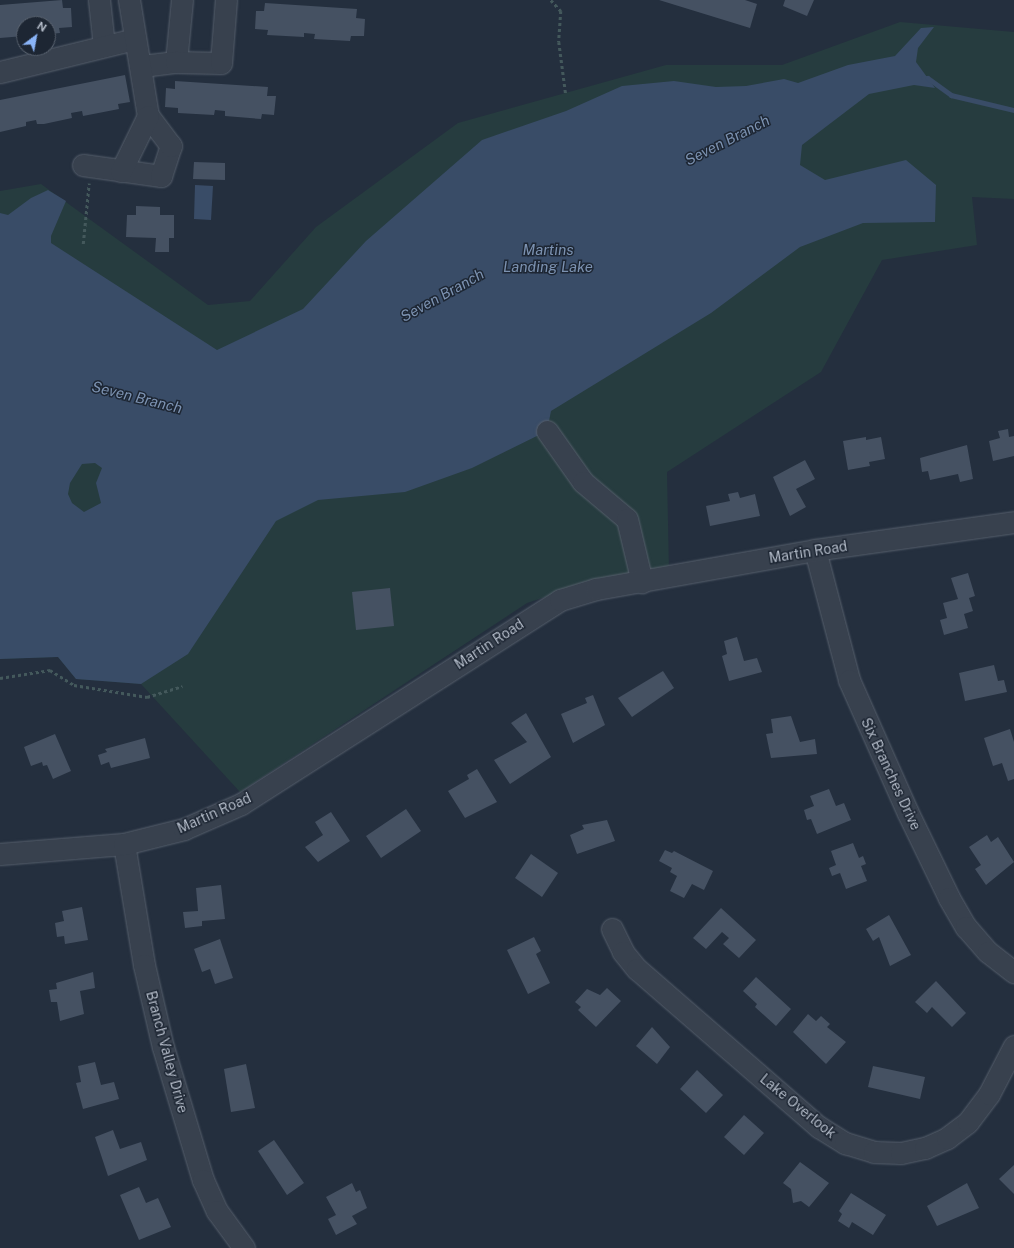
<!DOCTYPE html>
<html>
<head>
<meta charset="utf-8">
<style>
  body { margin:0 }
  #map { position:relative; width:1014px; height:1248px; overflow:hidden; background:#242f3e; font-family:"Public Sans",sans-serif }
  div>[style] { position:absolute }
  .green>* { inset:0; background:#263c3f }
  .water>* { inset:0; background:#394c67 }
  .stream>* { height:4.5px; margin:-2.25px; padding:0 2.25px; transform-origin:2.25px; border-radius:2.25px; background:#394c67 }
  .building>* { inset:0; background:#455162 }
  .path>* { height:2.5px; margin-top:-1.25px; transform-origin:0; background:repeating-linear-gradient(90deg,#44595c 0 3px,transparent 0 6px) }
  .roads { filter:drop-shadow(0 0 1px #565f6c) drop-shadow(0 0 1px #565f6c) }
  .minor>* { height:21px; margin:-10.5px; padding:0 10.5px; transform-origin:10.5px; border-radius:10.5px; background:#38414e }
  span { translate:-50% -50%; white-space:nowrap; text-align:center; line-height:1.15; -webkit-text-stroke:3px #1d2633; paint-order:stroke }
  .street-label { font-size:14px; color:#b4bcc9 }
  .water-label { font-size:15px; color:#7c92b1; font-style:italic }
  .north { position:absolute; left:16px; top:16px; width:40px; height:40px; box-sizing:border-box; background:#1d2633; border:1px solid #59626f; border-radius:50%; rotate:32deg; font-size:11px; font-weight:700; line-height:16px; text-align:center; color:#b4bcc9 }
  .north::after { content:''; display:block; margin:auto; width:14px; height:18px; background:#8ab4f8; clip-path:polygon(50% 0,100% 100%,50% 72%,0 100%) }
</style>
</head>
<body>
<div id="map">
  <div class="green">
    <i style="clip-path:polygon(900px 22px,1014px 32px,1014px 199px,972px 197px,977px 245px,882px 260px,821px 372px,667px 472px,669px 572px,606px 577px,527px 603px,240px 792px,141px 684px,76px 679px,58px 657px,0 659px,0 191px,41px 184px,208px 305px,250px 301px,316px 227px,458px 123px,666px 65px,782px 65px)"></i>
  </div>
  <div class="water">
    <i style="clip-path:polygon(evenodd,934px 27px,918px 48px,916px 62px,935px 88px,914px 85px,869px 94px,802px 145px,800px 165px,825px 180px,906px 160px,936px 185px,935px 222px,863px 223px,800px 247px,711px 313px,551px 411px,547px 431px,472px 468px,405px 492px,318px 500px,276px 521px,188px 654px,141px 684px,76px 679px,58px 657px,0 659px,0 213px,8px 215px,31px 198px,48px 190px,66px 201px,51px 236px,51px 243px,217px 350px,303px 309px,366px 241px,482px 140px,566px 111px,622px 86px,674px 81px,716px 87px,746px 86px,784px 79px,798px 83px,848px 65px,895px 56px,921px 28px,934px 27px,95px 463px,102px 468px,96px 483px,101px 503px,84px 512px,72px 503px,68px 494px,70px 483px,82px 464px,95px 463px)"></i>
    <i style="clip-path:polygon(195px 185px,213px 186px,211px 220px,194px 219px)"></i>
  </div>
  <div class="stream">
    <i style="left:923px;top:78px;width:5px"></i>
    <i style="left:928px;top:78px;width:29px;rotate:36deg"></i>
    <i style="left:951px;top:95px;width:65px;rotate:13.4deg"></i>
  </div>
  <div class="building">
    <i style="clip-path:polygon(62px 0,63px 8px,71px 8px,72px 27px,59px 28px,60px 33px,48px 34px,48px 24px,24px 24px,24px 36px,0 38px,0 5px)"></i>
    <i style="clip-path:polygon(659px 0,745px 0,757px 4px,750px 28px)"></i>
    <i style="clip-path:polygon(785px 0,814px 0,807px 16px,783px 6px)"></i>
    <i style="clip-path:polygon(265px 3px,357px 9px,356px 18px,365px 19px,364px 36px,351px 36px,350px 41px,314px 39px,315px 34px,304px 33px,304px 37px,267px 35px,268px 30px,255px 29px,256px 11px,264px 11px)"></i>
    <i style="clip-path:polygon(125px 75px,130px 102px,118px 104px,119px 109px,83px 116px,82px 111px,71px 113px,72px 118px,44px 124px,37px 124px,36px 120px,26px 122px,26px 126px,0 132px,0 100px)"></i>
    <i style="clip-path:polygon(175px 81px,268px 87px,267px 96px,276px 96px,274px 115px,262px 114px,261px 119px,225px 116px,225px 111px,215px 110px,214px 115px,178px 113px,178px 108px,165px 107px,166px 88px,175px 89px)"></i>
    <i style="clip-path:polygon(194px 162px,225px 163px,225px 180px,193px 179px)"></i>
    <i style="clip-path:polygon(136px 206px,160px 207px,160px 215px,174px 215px,174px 238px,169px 238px,169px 252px,155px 252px,156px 238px,126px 237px,127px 215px,136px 215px)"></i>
    <i style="clip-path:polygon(1008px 429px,1009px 437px,1014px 436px,1014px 456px,993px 461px,989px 441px,1000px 438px,998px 431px)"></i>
    <i style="clip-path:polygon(866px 437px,866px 440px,881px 437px,885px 459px,869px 462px,870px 466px,848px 470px,843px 441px)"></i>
    <i style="clip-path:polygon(967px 445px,973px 479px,960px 482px,958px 474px,930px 480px,928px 471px,922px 472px,920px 458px)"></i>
    <i style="clip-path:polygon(805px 460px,815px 479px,796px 489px,806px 507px,790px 516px,773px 477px)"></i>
    <i style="clip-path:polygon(738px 492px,740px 498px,755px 494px,760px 516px,710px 526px,706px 506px,730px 501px,728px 494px)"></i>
    <i style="clip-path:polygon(968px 573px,975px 596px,969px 598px,973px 611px,964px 614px,968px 628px,944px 635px,940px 620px,947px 618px,943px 603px,958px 599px,951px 578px)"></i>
    <i style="clip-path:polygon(390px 588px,394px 626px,356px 630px,352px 592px)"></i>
    <i style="clip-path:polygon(737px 637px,744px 661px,757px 658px,762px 672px,729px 681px,722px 656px,727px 654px,724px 641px)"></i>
    <i style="clip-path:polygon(994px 665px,998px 681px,1004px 680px,1007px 692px,965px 701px,959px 673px)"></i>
    <i style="clip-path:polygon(663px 671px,674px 688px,632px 717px,618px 698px)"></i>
    <i style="clip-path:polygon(593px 695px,605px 725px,573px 743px,561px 714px,587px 703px,585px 698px)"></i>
    <i style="clip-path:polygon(526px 713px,551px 757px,510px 784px,494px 760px,527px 742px,511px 723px)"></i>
    <i style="clip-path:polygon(791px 716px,800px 742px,815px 739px,817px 754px,771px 758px,766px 734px,773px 733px,771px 719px)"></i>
    <i style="clip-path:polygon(1010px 729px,1014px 742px,1014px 779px,1008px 781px,1002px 763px,993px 766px,984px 738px)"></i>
    <i style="clip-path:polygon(55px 734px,71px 771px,53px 779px,47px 765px,43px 766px,42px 762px,31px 766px,24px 747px)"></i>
    <i style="clip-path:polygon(145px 738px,150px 758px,111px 768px,109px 762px,101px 765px,98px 755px,107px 752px,105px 749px)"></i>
    <i style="clip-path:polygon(477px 769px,497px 802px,465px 818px,448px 791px,469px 779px,467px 775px)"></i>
    <i style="clip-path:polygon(829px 789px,836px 806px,844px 803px,851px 820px,817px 834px,811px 819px,807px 820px,804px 810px,814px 806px,810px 796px)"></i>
    <i style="clip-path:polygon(406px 809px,421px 831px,381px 858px,366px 836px)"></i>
    <i style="clip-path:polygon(331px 812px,350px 841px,318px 862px,305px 847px,323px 835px,315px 822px)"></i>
    <i style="clip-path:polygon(607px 820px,615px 841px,577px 854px,570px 835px,584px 829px,582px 825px)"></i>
    <i style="clip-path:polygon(987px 835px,991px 842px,998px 837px,1014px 862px,986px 885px,975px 869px,981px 865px,969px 847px)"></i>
    <i style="clip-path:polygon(853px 843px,859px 858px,863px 856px,866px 864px,861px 866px,867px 881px,846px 889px,840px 873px,832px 876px,829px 868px,836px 865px,831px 851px)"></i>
    <i style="clip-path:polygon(665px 850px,672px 853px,674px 851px,713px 871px,704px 890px,692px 884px,684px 898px,670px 891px,677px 876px,670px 872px,672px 868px,659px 861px)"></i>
    <i style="clip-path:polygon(531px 854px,558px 873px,542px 897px,515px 878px)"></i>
    <i style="clip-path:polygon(221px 885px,225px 919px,202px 921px,202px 926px,185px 928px,183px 912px,198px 911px,196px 888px)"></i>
    <i style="clip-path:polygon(82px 907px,88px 940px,65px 944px,64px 936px,57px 937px,55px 923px,64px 921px,62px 911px)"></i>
    <i style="clip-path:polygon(721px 908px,756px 940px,739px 958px,723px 944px,729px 938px,722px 932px,706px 949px,693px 938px)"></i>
    <i style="clip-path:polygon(889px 915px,911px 955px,890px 966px,879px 937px,873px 941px,866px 929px)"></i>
    <i style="clip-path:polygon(534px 937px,541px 951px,536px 954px,550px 983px,528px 994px,507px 950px)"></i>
    <i style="clip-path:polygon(220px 939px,233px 978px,215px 984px,210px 969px,202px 972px,194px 949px)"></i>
    <i style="clip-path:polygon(93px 972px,95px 988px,80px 991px,84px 1014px,60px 1021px,57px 1002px,51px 1002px,49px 990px,57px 989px,56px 983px)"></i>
    <i style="clip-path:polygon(756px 977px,791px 1009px,776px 1026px,755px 1007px,757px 1004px,743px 991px)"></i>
    <i style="clip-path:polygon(936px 981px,966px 1013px,952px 1027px,932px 1007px,927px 1013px,915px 1002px)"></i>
    <i style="clip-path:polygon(607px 988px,621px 1001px,596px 1027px,578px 1010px,581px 1007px,575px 1002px,587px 989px,600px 995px)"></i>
    <i style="clip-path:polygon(808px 1014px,816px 1021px,821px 1016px,830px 1024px,827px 1027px,846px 1042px,826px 1064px,793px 1032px)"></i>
    <i style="clip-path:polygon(652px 1027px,670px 1047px,657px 1064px,636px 1046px)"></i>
    <i style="clip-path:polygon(95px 1062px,101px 1085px,114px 1082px,119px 1099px,83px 1109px,76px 1083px,81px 1082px,78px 1066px)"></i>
    <i style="clip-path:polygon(246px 1064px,255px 1108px,231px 1112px,224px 1069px)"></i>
    <i style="clip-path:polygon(873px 1066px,925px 1077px,920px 1099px,868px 1087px)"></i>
    <i style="clip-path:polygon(697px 1070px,723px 1095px,706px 1113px,680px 1089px)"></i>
    <i style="clip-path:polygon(744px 1115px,764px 1133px,744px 1155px,724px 1137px)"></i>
    <i style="clip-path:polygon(113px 1130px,120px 1149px,141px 1142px,147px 1160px,108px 1176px,95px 1137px)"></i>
    <i style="clip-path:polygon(274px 1140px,304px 1183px,287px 1195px,258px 1151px)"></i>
    <i style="clip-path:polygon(800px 1162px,829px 1183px,809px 1207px,801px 1201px,793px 1203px,791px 1189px,783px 1183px)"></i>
    <i style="clip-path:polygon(1014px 1165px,1014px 1194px,999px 1179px)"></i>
    <i style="clip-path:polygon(352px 1183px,356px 1192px,360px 1190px,367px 1208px,352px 1216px,357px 1224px,336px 1235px,328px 1219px,336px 1215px,326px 1197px)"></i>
    <i style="clip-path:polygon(967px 1183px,979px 1208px,937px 1226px,927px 1206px)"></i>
    <i style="clip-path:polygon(139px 1187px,146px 1203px,158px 1198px,171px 1227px,139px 1240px,120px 1195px)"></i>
    <i style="clip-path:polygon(851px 1193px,886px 1215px,873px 1235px,852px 1222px,849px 1228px,838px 1221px,842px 1214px,839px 1211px)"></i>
  </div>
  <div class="path">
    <i style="left:551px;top:0;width:15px;rotate:48deg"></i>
    <i style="left:561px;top:11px;width:31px;rotate:94deg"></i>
    <i style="left:559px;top:42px;width:53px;rotate:82.5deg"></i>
    <i style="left:83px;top:244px;width:61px;rotate:-84.4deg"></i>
    <i style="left:0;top:678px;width:51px;rotate:-9.1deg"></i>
    <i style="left:50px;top:670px;width:28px;rotate:32deg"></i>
    <i style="left:74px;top:685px;width:74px;rotate:9.3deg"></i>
    <i style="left:147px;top:697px;width:37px;rotate:-17deg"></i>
  </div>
  <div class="roads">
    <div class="minor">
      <i style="left:99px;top:0;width:46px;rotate:83.8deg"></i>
      <i style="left:176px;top:62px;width:62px;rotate:-84.5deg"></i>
      <i style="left:142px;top:66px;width:34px;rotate:-7deg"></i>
      <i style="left:176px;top:62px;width:45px;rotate:1.3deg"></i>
      <i style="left:221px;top:63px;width:63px;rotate:-85.5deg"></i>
      <i style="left:0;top:72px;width:138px;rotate:-13.8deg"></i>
      <i style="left:83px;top:165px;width:79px;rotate:8deg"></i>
      <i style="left:161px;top:176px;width:32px;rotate:-72deg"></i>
      <i style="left:171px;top:146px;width:38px;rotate:-127deg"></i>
      <i style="left:148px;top:116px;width:118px;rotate:-99.3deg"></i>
      <i style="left:121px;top:171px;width:61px;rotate:-63.9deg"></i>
      <i style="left:547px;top:431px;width:62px;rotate:54.8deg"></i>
      <i style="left:583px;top:482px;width:57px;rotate:40.1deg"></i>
      <i style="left:627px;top:519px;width:65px;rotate:76.6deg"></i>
      <i style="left:815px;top:550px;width:134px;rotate:75.3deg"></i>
      <i style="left:849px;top:680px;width:145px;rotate:66.1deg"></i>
      <i style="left:908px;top:813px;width:94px;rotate:64.2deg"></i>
      <i style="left:949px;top:898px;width:34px;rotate:60deg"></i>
      <i style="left:966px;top:927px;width:33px;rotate:49deg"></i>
      <i style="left:988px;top:952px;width:33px;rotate:38deg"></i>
      <i style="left:124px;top:844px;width:123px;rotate:80.6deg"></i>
      <i style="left:144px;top:965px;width:84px;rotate:77deg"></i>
      <i style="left:163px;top:1047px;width:139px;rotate:73.3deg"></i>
      <i style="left:203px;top:1180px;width:34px;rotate:66deg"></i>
      <i style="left:217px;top:1211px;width:46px;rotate:53.9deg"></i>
      <i style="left:0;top:854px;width:124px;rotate:-4.6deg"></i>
      <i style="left:124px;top:844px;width:62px;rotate:-14deg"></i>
      <i style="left:184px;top:829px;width:62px;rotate:-23.7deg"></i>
      <i style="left:241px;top:804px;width:379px;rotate:-32.6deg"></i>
      <i style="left:560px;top:600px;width:38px;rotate:-17deg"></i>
      <i style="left:596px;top:589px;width:222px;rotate:-10.1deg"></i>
      <i style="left:815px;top:550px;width:201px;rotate:-8deg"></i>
      <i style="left:612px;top:929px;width:25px;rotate:64deg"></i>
      <i style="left:623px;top:952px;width:22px;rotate:51deg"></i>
      <i style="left:637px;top:969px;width:241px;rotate:41deg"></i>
      <i style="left:819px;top:1127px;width:31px;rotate:32deg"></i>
      <i style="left:845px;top:1143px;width:30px;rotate:17deg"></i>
      <i style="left:874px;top:1152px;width:27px;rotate:2deg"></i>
      <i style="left:901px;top:1153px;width:25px;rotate:-12deg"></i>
      <i style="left:925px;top:1148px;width:24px;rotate:-24deg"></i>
      <i style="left:947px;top:1138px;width:26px;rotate:-37deg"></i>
      <i style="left:968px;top:1122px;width:35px;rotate:-53deg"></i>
      <i style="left:989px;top:1094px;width:54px;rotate:-62.5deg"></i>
    </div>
  </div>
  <div class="street-label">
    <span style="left:808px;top:552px;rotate:-9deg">Martin Road</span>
    <span style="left:489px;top:644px;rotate:-33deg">Martin Road</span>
    <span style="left:891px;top:774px;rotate:65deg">Six Branches Drive</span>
    <span style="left:214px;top:813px;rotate:-24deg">Martin Road</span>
    <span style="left:167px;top:1052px;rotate:75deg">Branch Valley Drive</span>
    <span style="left:798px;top:1106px;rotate:39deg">Lake Overlook</span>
  </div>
  <div class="water-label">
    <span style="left:727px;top:140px;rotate:-27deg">Seven Branch</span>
    <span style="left:548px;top:258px">Martins<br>Landing Lake</span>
    <span style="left:442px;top:295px;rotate:-29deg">Seven Branch</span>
    <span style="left:137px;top:397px;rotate:14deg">Seven Branch</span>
  </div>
  <div class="north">N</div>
</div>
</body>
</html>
